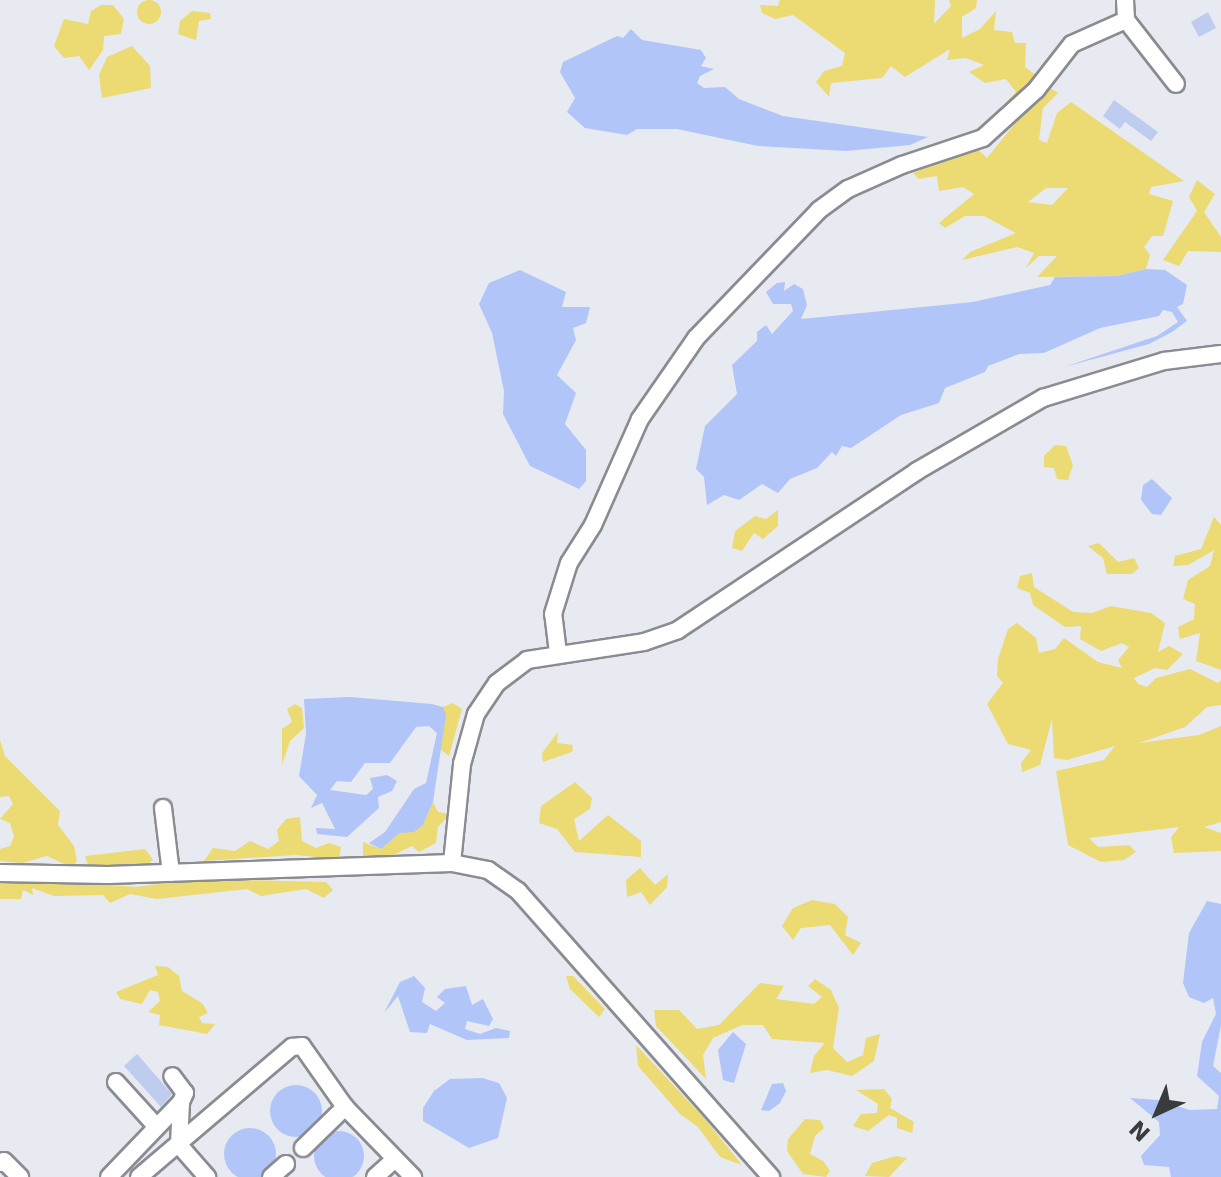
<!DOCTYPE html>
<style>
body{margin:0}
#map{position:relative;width:1221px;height:1177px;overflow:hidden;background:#e8eaf1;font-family:"DejaVu Sans",sans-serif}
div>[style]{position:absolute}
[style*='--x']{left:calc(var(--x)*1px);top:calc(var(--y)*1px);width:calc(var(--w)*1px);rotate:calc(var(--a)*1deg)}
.green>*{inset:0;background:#ecda73}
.round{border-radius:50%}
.water>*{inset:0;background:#b1c5f9}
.building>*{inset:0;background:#beccef}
.roads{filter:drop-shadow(2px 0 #8a8c92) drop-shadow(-2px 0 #8a8c92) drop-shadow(0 2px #8a8c92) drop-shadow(0 -2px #8a8c92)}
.minor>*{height:16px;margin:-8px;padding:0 8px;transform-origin:8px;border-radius:8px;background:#fff}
span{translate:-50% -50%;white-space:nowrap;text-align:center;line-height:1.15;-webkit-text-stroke:7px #e8eaf1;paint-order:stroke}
.north{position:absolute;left:1117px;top:1073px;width:80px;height:80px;-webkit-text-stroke:6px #e8eaf1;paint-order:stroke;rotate:224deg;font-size:22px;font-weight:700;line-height:32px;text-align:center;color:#3a3b3d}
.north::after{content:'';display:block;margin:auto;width:28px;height:36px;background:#3a3b3d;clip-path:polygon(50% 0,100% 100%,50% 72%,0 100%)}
</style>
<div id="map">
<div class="green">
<i class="round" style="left:137px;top:0;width:24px;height:24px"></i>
<i style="clip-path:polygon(780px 0,935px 0,934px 24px,951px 6px,949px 0,977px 0,976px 8px,962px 17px,962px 38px,980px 29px,996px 11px,994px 30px,1012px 32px,1015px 43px,1026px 43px,1025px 67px,1036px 75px,1024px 93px,987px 124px,1016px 92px,1006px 79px,985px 83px,969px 72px,984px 65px,966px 58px,947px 60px,950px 49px,905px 77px,891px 66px,882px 78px,831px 83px,829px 97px,816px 82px,824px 71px,842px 66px,845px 53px,793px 15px,775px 19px,762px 13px,760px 5px,778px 6px)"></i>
<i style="clip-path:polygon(101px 5px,113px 5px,124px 19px,121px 34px,104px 36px,103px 50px,89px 70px,79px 56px,64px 58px,54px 46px,64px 19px,88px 24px,91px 11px)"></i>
<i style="clip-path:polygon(192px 11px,210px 13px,211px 19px,199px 21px,196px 40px,178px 34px,180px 21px)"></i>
<i style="clip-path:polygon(132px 46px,150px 66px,151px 88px,102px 98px,99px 75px,107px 57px)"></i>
<i style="clip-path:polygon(evenodd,1046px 85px,1058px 93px,1043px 108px,1039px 140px,1047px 143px,1057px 113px,1071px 102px,1184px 181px,1151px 187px,1149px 194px,1173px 201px,1163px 236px,1152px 236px,1144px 247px,1150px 255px,1146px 269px,1117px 276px,1037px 277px,1057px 256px,1039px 256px,1026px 268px,1034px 253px,1017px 247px,962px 260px,970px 252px,1016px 233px,984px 216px,965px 216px,945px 228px,939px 223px,974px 194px,963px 187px,939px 191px,937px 176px,919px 179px,913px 173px,977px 149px,987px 158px,1046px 85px,1046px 188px,1068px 188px,1052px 205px,1028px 202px,1046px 188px)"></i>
<i style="clip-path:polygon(1197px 180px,1215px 194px,1204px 212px,1221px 237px,1221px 252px,1188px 251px,1179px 266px,1163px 260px,1197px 211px,1189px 197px)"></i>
<i style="clip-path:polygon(1055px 445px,1066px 446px,1073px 465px,1068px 480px,1057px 479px,1054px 468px,1044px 467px,1044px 456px)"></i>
<i style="clip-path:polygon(778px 510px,778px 526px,763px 539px,754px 533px,742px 551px,732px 548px,735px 531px,755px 516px,766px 519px)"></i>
<i style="clip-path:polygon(1214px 517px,1221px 525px,1221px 670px,1196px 661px,1200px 633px,1180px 639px,1178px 627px,1194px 619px,1195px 604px,1183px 599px,1188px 580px,1210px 566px,1214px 550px,1188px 565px,1173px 566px,1175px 556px,1201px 549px)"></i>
<i style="clip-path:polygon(1099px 543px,1118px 562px,1134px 558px,1139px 568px,1132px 574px,1107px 574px,1103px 558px,1088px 546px)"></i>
<i style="clip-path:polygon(1032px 573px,1034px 587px,1073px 612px,1092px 613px,1111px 606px,1151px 613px,1165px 623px,1158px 652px,1169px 646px,1183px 654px,1167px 670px,1155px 668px,1134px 678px,1138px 684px,1147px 687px,1156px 678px,1190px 669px,1218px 683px,1221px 680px,1221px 705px,1207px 707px,1185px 727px,1139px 743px,1199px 735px,1221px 726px,1221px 822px,1204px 827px,1221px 833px,1221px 851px,1174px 853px,1171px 837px,1179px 827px,1089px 838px,1098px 847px,1129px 845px,1136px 852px,1124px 860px,1101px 862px,1068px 845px,1056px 771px,1104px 760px,1115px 746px,1067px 760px,1054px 758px,1052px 719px,1040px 765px,1022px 772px,1021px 763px,1031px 750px,1008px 744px,987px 704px,1003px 683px,997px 676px,998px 659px,1008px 629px,1017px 623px,1036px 638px,1039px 653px,1055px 649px,1064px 638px,1098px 662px,1122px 668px,1118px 660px,1129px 647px,1122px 643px,1101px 651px,1080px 639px,1081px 626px,1065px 627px,1033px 605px,1030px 593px,1017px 588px,1020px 576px)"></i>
<i style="clip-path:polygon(453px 703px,462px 709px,449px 756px,440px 749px,443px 707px)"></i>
<i style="clip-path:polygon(295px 704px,302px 708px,304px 728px,290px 741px,282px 765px,282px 729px,292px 722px,287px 709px)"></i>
<i style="clip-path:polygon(558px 732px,557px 743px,573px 745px,572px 752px,543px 762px,542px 753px)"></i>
<i style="clip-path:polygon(0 740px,5px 756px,60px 811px,58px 825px,74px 846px,77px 861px,71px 867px,47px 856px,22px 863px,0 861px,0 849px,10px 846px,14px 836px,10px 823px,0 819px,13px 804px,9px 796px,0 797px)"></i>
<i style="clip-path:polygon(575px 782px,592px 798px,590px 809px,574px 819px,579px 841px,608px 815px,641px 841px,641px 857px,575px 852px,557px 829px,539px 823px,541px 806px)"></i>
<i style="clip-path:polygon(433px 802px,438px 812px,450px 814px,438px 827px,436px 843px,419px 852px,412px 846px,382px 861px,363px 856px,363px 842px,381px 849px,400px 833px,423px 825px)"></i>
<i style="clip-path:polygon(300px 817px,302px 841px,316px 848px,329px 843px,341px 847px,339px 859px,295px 855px,204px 861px,213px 848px,235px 851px,250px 841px,268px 849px,279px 841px,277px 830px,286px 819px)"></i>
<i style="clip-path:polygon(145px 849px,153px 860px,144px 867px,88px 865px,85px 856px)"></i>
<i style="clip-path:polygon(640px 868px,655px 885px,668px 874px,667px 887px,650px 905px,641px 892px,627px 897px,626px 880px)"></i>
<i style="clip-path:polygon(35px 879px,136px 887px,196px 879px,326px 882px,333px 890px,324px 898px,306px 889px,261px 896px,247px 889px,157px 899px,130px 894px,110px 903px,103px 895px,54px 896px,32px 888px,33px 895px,23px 890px,21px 899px,0 899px,0 883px)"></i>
<i style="clip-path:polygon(812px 900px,835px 904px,848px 917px,845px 935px,861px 943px,853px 955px,830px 925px,801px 928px,793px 940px,782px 926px,793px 908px)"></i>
<i style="clip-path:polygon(155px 966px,168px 967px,179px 976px,182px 991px,202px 1003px,208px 1013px,199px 1017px,202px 1023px,215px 1024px,207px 1034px,159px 1025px,160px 1015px,148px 1012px,160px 1001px,158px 992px,150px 990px,142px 1004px,120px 999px,116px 992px,158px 975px)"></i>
<i style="clip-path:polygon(566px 976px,573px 976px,605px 1009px,599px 1017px,570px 989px)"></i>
<i style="clip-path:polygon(815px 979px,831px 990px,839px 1008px,833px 1048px,847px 1062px,863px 1055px,866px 1038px,880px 1034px,874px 1061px,852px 1076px,827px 1070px,810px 1073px,814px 1056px,825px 1043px,772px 1039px,763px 1025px,742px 1025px,713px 1038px,703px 1055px,706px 1079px,656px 1026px,654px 1010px,679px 1010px,697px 1029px,719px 1025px,760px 983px,784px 986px,776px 999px,814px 1004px,822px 997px,808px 986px)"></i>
<i style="clip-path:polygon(636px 1045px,705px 1119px,742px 1165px,720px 1157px,698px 1127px,680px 1114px,638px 1066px)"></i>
<i style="clip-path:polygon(884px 1089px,892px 1099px,890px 1108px,914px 1122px,912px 1133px,897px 1128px,897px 1118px,889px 1115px,868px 1131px,853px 1126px,861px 1114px,877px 1113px,878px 1104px,856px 1090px)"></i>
<i style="clip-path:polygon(805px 1119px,820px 1120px,824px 1128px,815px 1136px,810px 1154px,823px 1161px,830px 1171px,826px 1177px,803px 1174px,787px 1151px,788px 1139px)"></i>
<i style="clip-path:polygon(896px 1156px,907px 1158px,889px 1177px,865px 1176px,872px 1163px)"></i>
</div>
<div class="water">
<i style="clip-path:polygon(631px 29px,642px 40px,701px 50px,706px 58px,701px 66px,714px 69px,700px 76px,697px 83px,704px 88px,725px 87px,739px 99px,783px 116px,928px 137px,910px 145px,846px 151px,758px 146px,677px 129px,637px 129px,627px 135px,585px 128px,567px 112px,575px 98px,560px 72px,563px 62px,617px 36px,623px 38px)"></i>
<i style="clip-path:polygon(1146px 269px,1165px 270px,1187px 285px,1183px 304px,1177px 307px,1187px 321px,1172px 332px,1149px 344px,1064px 367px,1157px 336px,1178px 322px,1172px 312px,1163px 310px,1159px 316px,1100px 328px,1044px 353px,1019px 354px,988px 366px,985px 372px,945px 388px,939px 403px,901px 415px,851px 448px,842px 446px,836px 456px,832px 452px,817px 468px,790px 479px,778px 493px,762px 484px,739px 500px,724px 495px,707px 505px,704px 477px,696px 469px,705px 426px,737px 394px,732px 365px,757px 341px,757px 332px,766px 325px,772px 334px,793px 311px,791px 304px,773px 304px,766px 292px,777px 283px,785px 282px,784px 291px,794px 284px,803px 289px,807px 305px,801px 319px,973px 302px,1050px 285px,1055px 277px,1117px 276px)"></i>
<i style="clip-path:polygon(520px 270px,566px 292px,562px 307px,590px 307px,586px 323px,573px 328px,576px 340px,557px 375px,576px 393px,565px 424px,586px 450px,586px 481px,579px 489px,530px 466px,503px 414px,504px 391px,492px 333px,479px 304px,489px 283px)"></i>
<i style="clip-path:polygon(1152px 479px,1172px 498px,1161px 515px,1152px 514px,1141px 500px,1143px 485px)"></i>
<i style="clip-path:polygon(350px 697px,432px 704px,443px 707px,446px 715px,433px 802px,423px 825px,414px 832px,400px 833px,381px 849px,369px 843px,385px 832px,414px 789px,426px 783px,437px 733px,429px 726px,416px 727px,390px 763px,365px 763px,351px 782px,337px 781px,330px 790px,366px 795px,373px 789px,370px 778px,387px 775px,397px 781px,392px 791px,378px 797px,379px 808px,347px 837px,317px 834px,316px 828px,335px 829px,322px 803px,311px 808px,317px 795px,299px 776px,306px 734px,304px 699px)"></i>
<i style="clip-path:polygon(1207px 901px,1221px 904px,1221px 1025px,1213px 1066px,1221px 1073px,1221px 1177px,1171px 1177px,1169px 1167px,1144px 1165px,1141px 1156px,1160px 1135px,1159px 1122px,1130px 1098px,1158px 1100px,1190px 1110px,1217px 1109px,1219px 1096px,1197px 1076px,1202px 1042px,1216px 1014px,1213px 998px,1204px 1003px,1189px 997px,1183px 983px,1189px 933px)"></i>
<i style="clip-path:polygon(414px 976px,425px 988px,422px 1002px,436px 1011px,445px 1003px,437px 997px,445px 989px,466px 986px,472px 1005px,483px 999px,493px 1019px,489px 1026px,467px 1021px,465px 1029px,480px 1034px,496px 1028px,510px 1031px,509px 1038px,467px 1040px,430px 1024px,427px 1033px,410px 1032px,398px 996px,384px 1013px,400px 982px)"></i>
<i style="clip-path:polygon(733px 1032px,746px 1044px,734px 1083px,723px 1080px,718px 1050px)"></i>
<i style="clip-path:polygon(482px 1078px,499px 1083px,507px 1098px,498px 1138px,469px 1148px,423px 1121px,423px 1108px,434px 1091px,450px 1079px)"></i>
<i style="clip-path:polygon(783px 1083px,786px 1091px,780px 1103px,769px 1111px,761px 1110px,772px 1084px)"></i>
<i class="round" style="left:270px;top:1085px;width:52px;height:52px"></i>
<i class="round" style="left:224px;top:1128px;width:52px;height:52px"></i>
<i class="round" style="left:314px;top:1131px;width:50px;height:50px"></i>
</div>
<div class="building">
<i style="clip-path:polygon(1208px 12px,1216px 28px,1199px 37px,1191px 22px)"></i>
<i style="clip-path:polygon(1114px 100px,1158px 132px,1151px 141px,1125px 122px,1120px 129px,1103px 116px)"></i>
<i style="clip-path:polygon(137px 1054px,172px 1094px,161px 1107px,124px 1066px)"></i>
</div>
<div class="roads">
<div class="minor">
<i style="--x:1125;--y:0;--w:20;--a:87"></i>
<i style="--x:1126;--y:20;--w:81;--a:52"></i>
<i style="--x:558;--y:653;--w:39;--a:-97"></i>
<i style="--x:553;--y:614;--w:53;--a:-72.6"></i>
<i style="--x:569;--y:563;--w:45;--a:-57.7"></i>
<i style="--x:593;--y:525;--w:116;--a:-66.1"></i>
<i style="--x:640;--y:419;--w:98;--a:-55.3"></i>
<i style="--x:696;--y:338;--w:178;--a:-46.1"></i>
<i style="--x:819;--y:210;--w:36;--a:-36"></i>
<i style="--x:848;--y:189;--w:59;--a:-24"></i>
<i style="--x:902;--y:165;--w:85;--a:-18.4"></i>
<i style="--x:983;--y:138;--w:72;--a:-42.2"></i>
<i style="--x:1036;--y:90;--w:58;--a:-52"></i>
<i style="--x:1072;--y:44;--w:59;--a:-24"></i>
<i style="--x:163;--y:808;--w:65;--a:83"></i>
<i style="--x:452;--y:863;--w:100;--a:-84.2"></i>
<i style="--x:462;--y:764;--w:52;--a:-74.4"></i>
<i style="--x:476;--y:714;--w:37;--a:-56"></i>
<i style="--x:497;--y:683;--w:38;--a:-37"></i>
<i style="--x:527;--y:660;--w:118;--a:-8.7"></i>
<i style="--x:644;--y:642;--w:36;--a:-19"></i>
<i style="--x:678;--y:630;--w:287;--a:-33.6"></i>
<i style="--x:917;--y:471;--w:146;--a:-30.1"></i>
<i style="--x:1043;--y:398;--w:127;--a:-17"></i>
<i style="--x:1164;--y:361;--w:57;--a:-7"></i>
<i style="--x:0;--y:873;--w:108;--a:1.1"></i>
<i style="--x:108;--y:875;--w:344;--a:-2"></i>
<i style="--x:452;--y:863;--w:37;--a:11"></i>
<i style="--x:488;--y:870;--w:37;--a:35"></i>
<i style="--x:518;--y:891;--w:382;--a:48.5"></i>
<i style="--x:116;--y:1082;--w:58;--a:47.8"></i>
<i style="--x:181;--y:1102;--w:43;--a:92.7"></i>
<i style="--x:179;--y:1145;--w:43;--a:48.8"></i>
<i style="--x:303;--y:1148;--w:59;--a:-44.3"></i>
<i style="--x:0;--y:1163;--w:4;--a:-27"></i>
<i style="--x:4;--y:1161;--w:23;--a:45"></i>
<i style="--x:109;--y:1177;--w:104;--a:-46.2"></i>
<i style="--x:181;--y:1102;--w:10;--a:-66"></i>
<i style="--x:185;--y:1093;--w:21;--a:-127"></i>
<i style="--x:139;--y:1177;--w:201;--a:-40.4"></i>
<i style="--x:292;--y:1047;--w:10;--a:-6"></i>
<i style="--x:302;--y:1046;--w:75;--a:54.8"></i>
<i style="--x:345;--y:1107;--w:98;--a:45.8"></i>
<i style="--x:271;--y:1177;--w:20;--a:-41"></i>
<i style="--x:375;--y:1177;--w:25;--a:-42"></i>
</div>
</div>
<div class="north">N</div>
</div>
